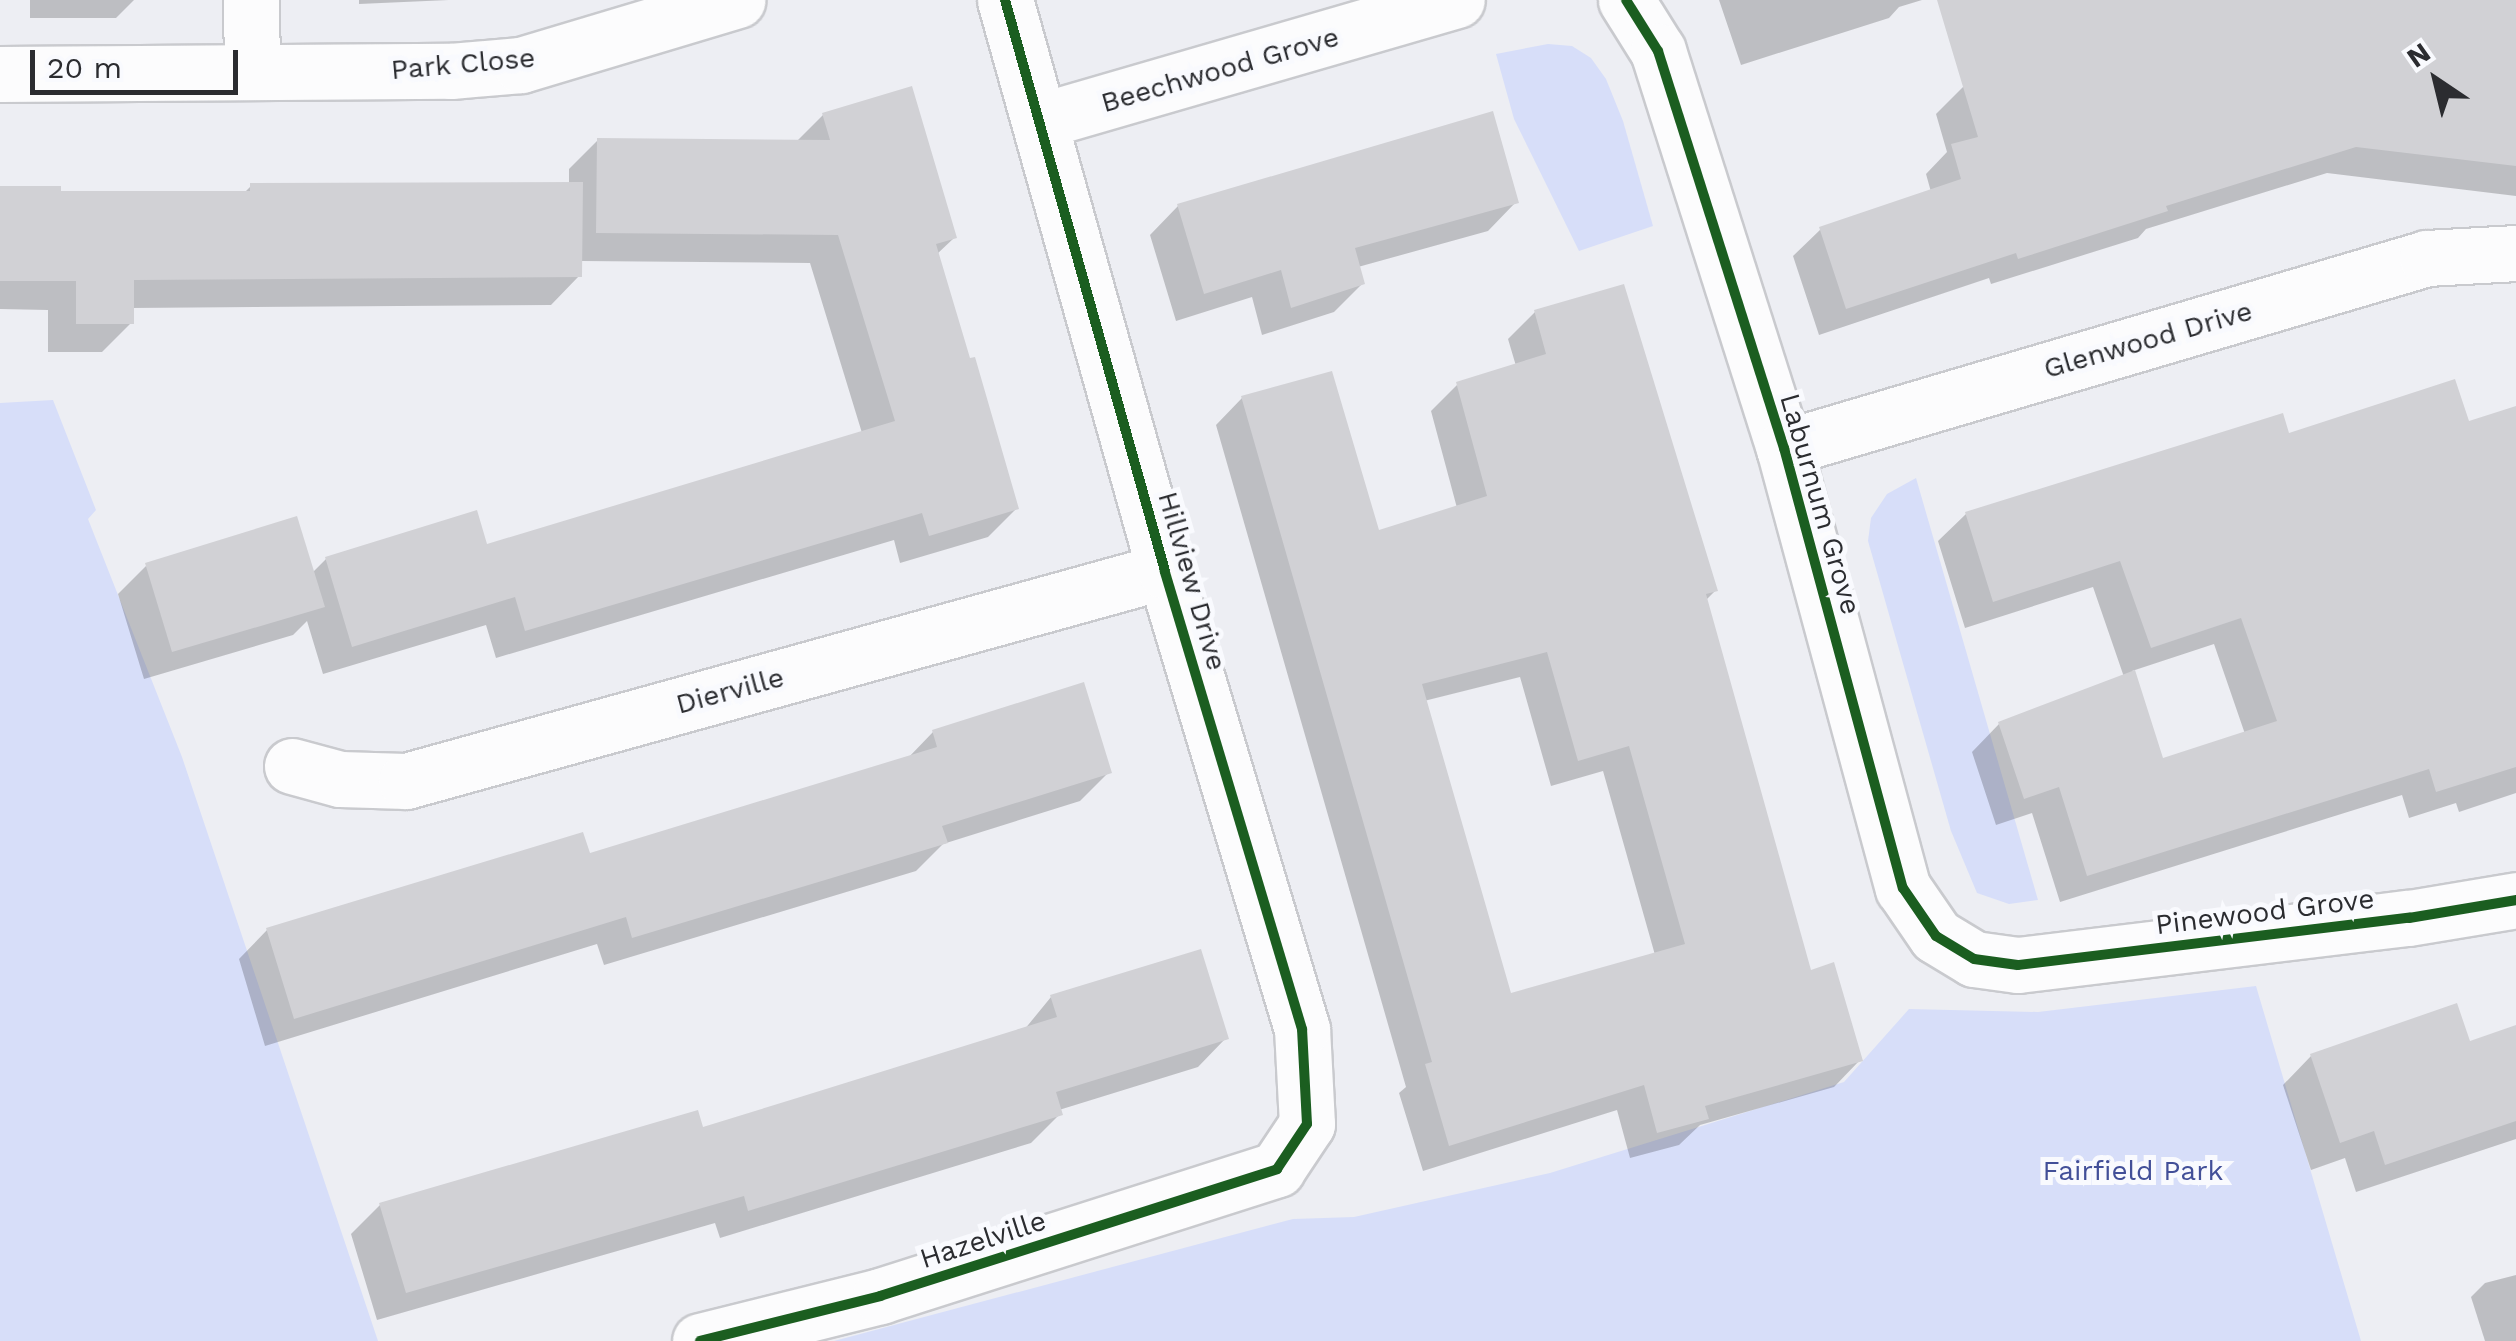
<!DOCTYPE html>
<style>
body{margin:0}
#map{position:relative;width:2516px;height:1341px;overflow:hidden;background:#edeef3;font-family:"Work Sans",sans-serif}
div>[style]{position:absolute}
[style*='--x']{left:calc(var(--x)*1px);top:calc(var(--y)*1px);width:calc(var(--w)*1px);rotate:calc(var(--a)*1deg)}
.green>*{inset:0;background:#d7def9}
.shadow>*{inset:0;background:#0003}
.building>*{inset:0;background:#d1d1d5}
.roads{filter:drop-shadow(2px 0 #c9cace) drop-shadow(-2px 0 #c9cace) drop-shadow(0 2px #c9cace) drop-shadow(0 -2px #c9cace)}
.minor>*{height:55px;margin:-27.5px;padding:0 27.5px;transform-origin:27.5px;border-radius:27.5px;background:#fcfcfd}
.cycleway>*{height:10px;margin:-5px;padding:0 5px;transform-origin:5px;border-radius:5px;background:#1b5e20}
span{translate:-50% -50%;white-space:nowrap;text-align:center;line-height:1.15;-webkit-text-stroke:10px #f9fafe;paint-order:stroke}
.street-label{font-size:28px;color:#2b2c30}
.park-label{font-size:28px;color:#424f98}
.north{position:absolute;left:2386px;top:30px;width:100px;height:100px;-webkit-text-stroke:8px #f9fafe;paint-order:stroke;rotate:325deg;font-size:28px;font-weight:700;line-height:40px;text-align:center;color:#2b2c30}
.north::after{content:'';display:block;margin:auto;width:35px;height:45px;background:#2b2c30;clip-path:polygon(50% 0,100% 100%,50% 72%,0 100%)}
.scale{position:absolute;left:30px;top:50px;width:208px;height:45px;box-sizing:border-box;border:5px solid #2b2c30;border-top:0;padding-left:12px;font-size:30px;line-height:35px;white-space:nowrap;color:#2b2c30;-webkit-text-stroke:8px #f9fafe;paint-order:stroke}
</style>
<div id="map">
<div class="green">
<i style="clip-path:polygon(1548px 44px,1572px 46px,1591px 58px,1606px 79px,1623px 121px,1653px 226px,1579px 251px,1514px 119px,1496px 54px)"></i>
<i style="clip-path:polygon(53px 400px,96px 510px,88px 519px,182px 757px,378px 1341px,0 1341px,0 403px)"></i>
<i style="clip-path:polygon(1916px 478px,2038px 900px,2009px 904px,1977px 893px,1951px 831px,1868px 541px,1871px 518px,1887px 494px)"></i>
<i style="clip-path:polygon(2256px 986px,2361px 1341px,834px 1341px,1293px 1219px,1354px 1217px,1550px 1173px,1844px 1082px,1909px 1009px,2038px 1012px)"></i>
</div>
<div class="shadow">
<i style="clip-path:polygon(30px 0,134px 0,116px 18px,30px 18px)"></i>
<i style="clip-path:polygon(359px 0,449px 0,359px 4px)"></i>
<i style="clip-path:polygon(1719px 0,1922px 0,1899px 7px,1889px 18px,1741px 65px)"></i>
<i style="clip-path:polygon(2003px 0,2516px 0,2516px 196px,2327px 173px,2146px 229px,2138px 238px,1991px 284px,1989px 278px,1819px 335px,1793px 256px,1821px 229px,1931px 192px,1926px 174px,1947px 152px,1936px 114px,1963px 87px)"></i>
<i style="clip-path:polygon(823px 115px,954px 238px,936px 255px,1017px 508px,988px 537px,900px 563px,894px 540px,496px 658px,486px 625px,323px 674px,307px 621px,293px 635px,144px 679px,118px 594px,147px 565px,312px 573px,326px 559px,485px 547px,862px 433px,810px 263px,580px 261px,579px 276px,551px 305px,131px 308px,131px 323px,102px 352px,48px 352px,48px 310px,0 309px,0 191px,243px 194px,251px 186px,569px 185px,569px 169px,598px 140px,796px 142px)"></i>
<i style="clip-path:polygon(1516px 202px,1488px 231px,1358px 267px,1363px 283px,1334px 312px,1262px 335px,1252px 297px,1176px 321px,1150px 235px,1178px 206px)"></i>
<i style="clip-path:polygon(evenodd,1535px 312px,1716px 590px,1705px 601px,1809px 973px,1860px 1060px,1834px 1087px,1700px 1125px,1679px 1145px,1630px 1158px,1617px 1110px,1423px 1171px,1399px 1093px,1406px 1087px,1216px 425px,1242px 398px,1377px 533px,1457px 508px,1431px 411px,1458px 384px,1516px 366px,1508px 339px,1535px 312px,1520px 677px,1551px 786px,1603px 771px,1655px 955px,1509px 996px,1424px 701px,1520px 677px)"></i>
<i style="clip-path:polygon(evenodd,2516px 408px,2516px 793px,2459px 812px,2456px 803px,2409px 818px,2402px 795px,2060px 902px,2032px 813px,1996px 825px,1972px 752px,1999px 724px,2124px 677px,2093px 587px,1965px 628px,1938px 541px,1966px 514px,2287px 436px,2467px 425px,2516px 408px,2214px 644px,2245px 734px,2161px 761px,2132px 671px,2214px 644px)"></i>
<i style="clip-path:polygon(933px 732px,1109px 772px,1080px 801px,943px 844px,916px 871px,604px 965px,597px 944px,265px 1046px,239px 959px,267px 930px,588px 856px,907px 759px)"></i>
<i style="clip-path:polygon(1051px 997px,1226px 1038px,1198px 1067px,1059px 1110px,1060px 1114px,1031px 1143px,720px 1238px,715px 1223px,377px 1320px,351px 1234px,380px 1205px,701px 1130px,1024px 1030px)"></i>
<i style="clip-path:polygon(2516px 1027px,2516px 1139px,2356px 1192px,2345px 1158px,2311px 1170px,2283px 1085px,2311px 1056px,2468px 1044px)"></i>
<i style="clip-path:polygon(2516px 1275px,2516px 1341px,2485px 1341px,2471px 1297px,2485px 1283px)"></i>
</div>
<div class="building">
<i style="clip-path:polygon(1937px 0,2516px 0,2516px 166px,2356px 147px,2166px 206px,2168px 211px,2018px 259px,2016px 253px,1846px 309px,1819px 227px,1961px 179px,1951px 144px,1978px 137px)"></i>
<i style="clip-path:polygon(912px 86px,957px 238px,936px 244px,970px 358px,975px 357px,1019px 509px,929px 536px,922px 513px,525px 631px,515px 597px,352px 647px,325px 557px,477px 510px,487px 544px,895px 421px,838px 235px,596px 233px,597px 138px,830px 140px,822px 113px)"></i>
<i style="clip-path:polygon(1493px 111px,1519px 203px,1355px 248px,1365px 284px,1291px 308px,1281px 270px,1204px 294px,1177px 204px)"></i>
<i style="clip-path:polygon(583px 182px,582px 277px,134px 280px,134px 324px,76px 324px,76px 281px,0 281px,0 186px,61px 186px,61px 191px,250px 191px,250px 183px)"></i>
<i style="clip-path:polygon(evenodd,1624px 284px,1718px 591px,1706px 594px,1811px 970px,1834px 962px,1863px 1061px,1705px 1106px,1709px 1119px,1657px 1133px,1644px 1085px,1449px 1146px,1425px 1064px,1432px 1062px,1241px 396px,1332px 371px,1379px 530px,1487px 496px,1456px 382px,1546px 354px,1534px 310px,1624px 284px,1547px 652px,1578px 761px,1629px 746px,1685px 944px,1511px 993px,1422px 684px,1547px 652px)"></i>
<i style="clip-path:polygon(2455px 379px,2469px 421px,2516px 406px,2516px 767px,2436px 792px,2429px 769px,2087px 876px,2059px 787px,2024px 799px,1998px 722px,2135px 670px,2163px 758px,2277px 721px,2241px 618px,2151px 648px,2120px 561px,1993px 602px,1965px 512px,2283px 413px,2289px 433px)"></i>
<i style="clip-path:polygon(297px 516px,325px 607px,172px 652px,145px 563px)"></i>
<i style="clip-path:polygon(1084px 682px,1112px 773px,942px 826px,948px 843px,632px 938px,626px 917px,294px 1019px,266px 928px,583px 832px,590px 853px,937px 747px,932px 730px)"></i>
<i style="clip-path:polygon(1201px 949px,1229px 1039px,1056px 1092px,1063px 1115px,748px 1211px,744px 1196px,406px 1293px,379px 1203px,698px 1110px,703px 1127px,797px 1098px,1057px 1017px,1050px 995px)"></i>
<i style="clip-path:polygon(2457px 1003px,2470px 1041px,2516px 1025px,2516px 1121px,2385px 1165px,2374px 1131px,2340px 1143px,2310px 1054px)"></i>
</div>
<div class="roads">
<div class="minor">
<i style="--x:251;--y:0;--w:72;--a:89.2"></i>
<i style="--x:1626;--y:0;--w:60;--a:57.9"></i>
<i style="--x:1658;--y:51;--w:417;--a:72.4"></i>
<i style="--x:1784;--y:448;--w:456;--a:74.9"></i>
<i style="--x:1903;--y:888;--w:58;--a:55.5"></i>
<i style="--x:1936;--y:936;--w:44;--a:31.2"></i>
<i style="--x:1974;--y:959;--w:44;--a:7.8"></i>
<i style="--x:2018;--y:965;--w:394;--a:-6.9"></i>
<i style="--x:2409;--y:918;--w:109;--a:-9.5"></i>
<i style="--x:0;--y:74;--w:451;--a:-0.4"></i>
<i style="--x:451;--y:71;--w:70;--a:-4.9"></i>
<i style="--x:521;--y:65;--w:226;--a:-16.7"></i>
<i style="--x:1040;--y:121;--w:434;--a:-16.2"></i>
<i style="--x:1784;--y:448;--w:670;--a:-16.46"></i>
<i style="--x:2427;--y:258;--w:89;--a:-3.2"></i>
<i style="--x:292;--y:766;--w:50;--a:15.2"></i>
<i style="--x:340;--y:779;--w:66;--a:1.7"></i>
<i style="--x:406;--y:781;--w:788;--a:-15.47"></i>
<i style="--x:700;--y:1341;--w:186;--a:-14"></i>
<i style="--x:880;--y:1296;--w:417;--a:-17.7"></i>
<i style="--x:1277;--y:1169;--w:54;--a:-56.3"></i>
<i style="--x:1307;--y:1124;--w:95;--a:-93"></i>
<i style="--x:1302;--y:1029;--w:478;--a:-106.7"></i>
<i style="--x:1165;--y:571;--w:593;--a:-105.65"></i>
</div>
</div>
<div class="cycleway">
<i style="--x:1626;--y:0;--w:60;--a:57.9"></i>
<i style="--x:1658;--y:51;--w:417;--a:72.4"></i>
<i style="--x:1784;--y:448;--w:456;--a:74.9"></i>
<i style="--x:1903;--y:888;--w:58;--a:55.5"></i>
<i style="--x:1936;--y:936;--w:44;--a:31.2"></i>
<i style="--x:1974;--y:959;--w:44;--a:7.8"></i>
<i style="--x:2018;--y:965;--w:394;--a:-6.9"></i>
<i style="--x:2409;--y:918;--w:109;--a:-9.5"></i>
<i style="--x:700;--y:1341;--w:186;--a:-14"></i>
<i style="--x:880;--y:1296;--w:417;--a:-17.7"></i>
<i style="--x:1277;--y:1169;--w:54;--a:-56.3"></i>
<i style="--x:1307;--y:1124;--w:95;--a:-93"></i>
<i style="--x:1302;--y:1029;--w:478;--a:-106.7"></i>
<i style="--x:1165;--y:571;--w:593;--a:-105.65"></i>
</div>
<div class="street-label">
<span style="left:463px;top:64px;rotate:-5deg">Park Close</span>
<span style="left:1220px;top:70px;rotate:-16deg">Beechwood Grove</span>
<span style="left:2148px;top:340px;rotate:-16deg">Glenwood Drive</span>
<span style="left:1820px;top:504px;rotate:74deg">Laburnum Grove</span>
<span style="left:1192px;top:581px;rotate:74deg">Hillview Drive</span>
<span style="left:730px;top:691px;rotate:-15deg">Dierville</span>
<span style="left:2265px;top:912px;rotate:-7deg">Pinewood Grove</span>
<span style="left:983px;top:1240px;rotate:-18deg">Hazelville</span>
</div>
<div class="park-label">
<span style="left:2133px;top:1171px">Fairfield Park</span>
</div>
<div class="north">N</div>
<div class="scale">20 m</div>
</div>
